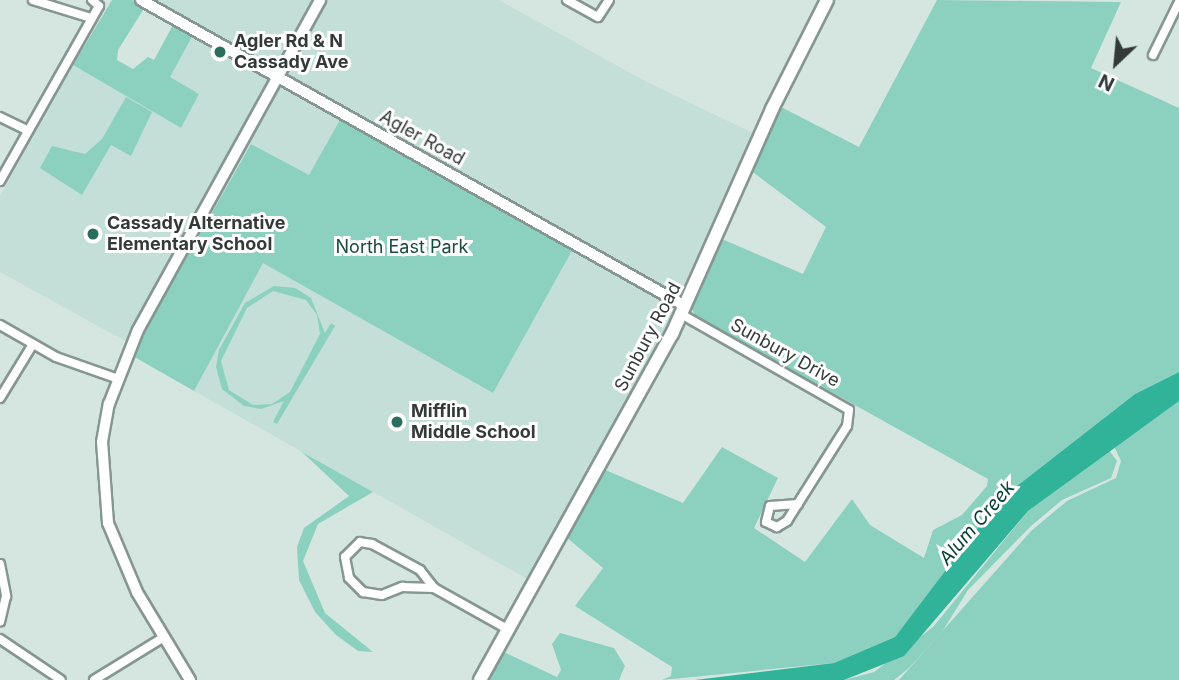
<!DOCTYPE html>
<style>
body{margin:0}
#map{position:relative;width:1179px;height:680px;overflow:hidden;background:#d5e6e1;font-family:Inter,sans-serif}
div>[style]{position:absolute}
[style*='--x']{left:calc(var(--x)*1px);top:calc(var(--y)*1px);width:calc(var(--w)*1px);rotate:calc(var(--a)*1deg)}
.built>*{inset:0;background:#c4dfd7}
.green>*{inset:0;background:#8cd1bf}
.water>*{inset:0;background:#31b39a}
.roads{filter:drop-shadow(2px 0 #869692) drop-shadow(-2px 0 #869692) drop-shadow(0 2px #869692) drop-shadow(0 -2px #869692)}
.street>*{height:8px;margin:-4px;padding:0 4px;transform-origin:4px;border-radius:4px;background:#fff}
.secondary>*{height:10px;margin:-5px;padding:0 5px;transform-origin:5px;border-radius:5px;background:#fff}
.primary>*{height:12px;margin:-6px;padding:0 6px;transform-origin:6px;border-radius:6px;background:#fff}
.dots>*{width:19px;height:19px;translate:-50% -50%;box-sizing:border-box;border:4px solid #fff;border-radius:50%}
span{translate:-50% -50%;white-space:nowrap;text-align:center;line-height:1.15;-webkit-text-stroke:6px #fff;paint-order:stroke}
.poi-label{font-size:18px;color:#333a38;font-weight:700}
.left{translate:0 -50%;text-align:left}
.street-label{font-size:18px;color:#333a38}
.park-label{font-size:18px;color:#164b40}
.water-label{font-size:19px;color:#063f35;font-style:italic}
.north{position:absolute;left:1081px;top:28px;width:70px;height:70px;-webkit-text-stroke:5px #fff;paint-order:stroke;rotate:206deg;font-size:19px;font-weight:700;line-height:28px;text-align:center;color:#333a38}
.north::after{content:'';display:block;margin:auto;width:24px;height:32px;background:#333a38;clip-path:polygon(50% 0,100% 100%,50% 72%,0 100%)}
</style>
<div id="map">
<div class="built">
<i style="clip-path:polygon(157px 0,499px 0,643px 80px,755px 134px,685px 293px,677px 296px,684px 309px,531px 581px,194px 391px,262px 262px,493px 393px,577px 242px,345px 111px,309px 176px,252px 144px,238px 164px,229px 156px,127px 342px,0 272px,0 196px,73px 65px,181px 128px,169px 77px,193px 33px,151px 10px)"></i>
</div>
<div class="green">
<i style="clip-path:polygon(112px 0,132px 0,145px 7px,118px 50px,117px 60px,133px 69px,148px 57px,154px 60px,174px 23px,194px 33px,170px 77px,199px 94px,181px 128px,73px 65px)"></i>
<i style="clip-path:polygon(937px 0,1121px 2px,1091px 68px,1179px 108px,1179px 372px,1135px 394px,999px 500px,895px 637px,834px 663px,662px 680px,671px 676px,672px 667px,575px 606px,603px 568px,566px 537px,603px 469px,683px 503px,722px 447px,778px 478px,754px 528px,805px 562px,852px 499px,870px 525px,924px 558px,933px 530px,962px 515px,987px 486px,988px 479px,696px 317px,691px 307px,722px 239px,803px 274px,826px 227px,750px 170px,779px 106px,859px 147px)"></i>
<i style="clip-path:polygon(126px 97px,152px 112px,131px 156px,111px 145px,82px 195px,40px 168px,52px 146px,85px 154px,102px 139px)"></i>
<i style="clip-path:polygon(341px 118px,573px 249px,493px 393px,263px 263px,194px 391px,131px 355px,251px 144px,309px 175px)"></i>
<i style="clip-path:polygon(evenodd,274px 286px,295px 288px,311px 298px,325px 333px,331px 323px,335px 326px,277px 424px,273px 422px,284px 401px,261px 409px,244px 406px,222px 389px,216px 367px,219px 350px,245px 303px,274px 286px,273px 291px,306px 300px,317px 315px,320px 334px,290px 392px,272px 404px,253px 405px,229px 390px,221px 361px,247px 308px,273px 291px)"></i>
<i style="clip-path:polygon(1179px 401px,1179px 680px,899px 680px,1031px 531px,1067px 501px,1116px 478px,1121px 461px,1114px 446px)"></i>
<i style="clip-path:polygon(1109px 450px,1117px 461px,1111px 478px,1062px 500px,1031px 526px,968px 590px,942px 632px,909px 668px,894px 680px,844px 680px,874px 672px,933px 627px,1028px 511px)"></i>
<i style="clip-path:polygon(302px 452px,373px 492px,318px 524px,303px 561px,325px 613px,373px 652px,358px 651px,336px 635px,315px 612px,299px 580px,297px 547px,304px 528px,349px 496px)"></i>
<i style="clip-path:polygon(560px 633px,614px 648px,625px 666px,619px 680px,486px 680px,504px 652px,557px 677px,561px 670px,552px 644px)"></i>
</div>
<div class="water">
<i style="clip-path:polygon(1179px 372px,1179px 401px,1028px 511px,904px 656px,844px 680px,695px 680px,834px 663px,895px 637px,999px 500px,1135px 394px)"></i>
</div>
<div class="roads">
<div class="street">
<i style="--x:33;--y:0;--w:61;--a:17.2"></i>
<i style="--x:567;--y:0;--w:35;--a:29"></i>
<i style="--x:598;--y:17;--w:20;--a:-57"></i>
<i style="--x:1153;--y:55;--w:59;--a:-63.9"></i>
<i style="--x:0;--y:117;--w:30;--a:26"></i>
<i style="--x:0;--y:181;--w:201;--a:-60.5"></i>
<i style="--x:99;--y:6;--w:9;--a:-139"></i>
<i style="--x:681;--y:314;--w:193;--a:29.7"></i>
<i style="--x:849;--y:410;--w:16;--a:97"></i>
<i style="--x:847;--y:426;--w:112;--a:122.3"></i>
<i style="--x:787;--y:521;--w:12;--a:149"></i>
<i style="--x:777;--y:527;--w:12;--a:-156"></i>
<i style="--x:766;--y:522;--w:16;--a:-76"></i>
<i style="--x:770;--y:506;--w:28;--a:-4"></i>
<i style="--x:0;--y:325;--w:64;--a:29.7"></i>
<i style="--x:56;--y:357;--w:64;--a:19.3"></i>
<i style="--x:0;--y:398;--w:63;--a:-58.6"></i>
<i style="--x:0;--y:564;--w:33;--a:79"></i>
<i style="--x:6;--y:596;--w:26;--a:103"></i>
<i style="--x:434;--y:588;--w:23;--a:-128"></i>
<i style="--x:420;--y:570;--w:55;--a:-151.6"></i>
<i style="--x:372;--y:544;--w:12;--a:-171"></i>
<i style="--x:360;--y:542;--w:21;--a:135"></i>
<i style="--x:345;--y:557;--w:21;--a:79"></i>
<i style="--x:349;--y:578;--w:20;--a:45"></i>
<i style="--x:363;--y:592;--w:19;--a:9"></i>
<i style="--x:382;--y:595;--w:22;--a:-22"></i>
<i style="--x:402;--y:587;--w:32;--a:2"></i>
<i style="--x:434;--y:588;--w:86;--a:29.2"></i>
<i style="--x:0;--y:639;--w:73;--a:33.9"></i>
<i style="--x:94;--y:680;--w:82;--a:-31.6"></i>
</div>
<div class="secondary">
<i style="--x:141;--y:0;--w:624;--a:29.36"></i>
<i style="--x:190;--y:680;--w:103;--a:-121.1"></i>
<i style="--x:137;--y:592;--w:75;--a:-112.8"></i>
<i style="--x:108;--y:523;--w:81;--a:-94.2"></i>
<i style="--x:102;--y:442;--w:39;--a:-80"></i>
<i style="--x:109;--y:404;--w:79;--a:-68.6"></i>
<i style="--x:138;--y:330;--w:377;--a:-61.1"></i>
</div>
<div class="primary">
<i style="--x:480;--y:680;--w:396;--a:-61"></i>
<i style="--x:672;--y:334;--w:246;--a:-66"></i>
<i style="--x:772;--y:109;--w:122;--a:-63.2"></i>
</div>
</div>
<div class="dots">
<i style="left:220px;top:52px;background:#2b6e60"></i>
<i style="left:93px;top:234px;background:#2b6e60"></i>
<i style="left:397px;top:422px;background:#2b6e60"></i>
</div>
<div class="poi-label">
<span class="left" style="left:234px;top:52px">Agler Rd &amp; N<br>Cassady Ave</span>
<span class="left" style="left:107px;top:234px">Cassady Alternative<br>Elementary School</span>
<span class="left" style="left:411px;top:422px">Mifflin<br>Middle School</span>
</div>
<div class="street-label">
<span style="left:422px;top:138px;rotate:29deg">Agler Road</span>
<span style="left:648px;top:337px;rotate:-62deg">Sunbury Road</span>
<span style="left:785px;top:353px;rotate:29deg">Sunbury Drive</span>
</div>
<div class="park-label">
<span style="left:402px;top:247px">North East Park</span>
</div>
<div class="water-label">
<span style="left:977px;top:523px;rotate:-49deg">Alum Creek</span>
</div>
<div class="north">N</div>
</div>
